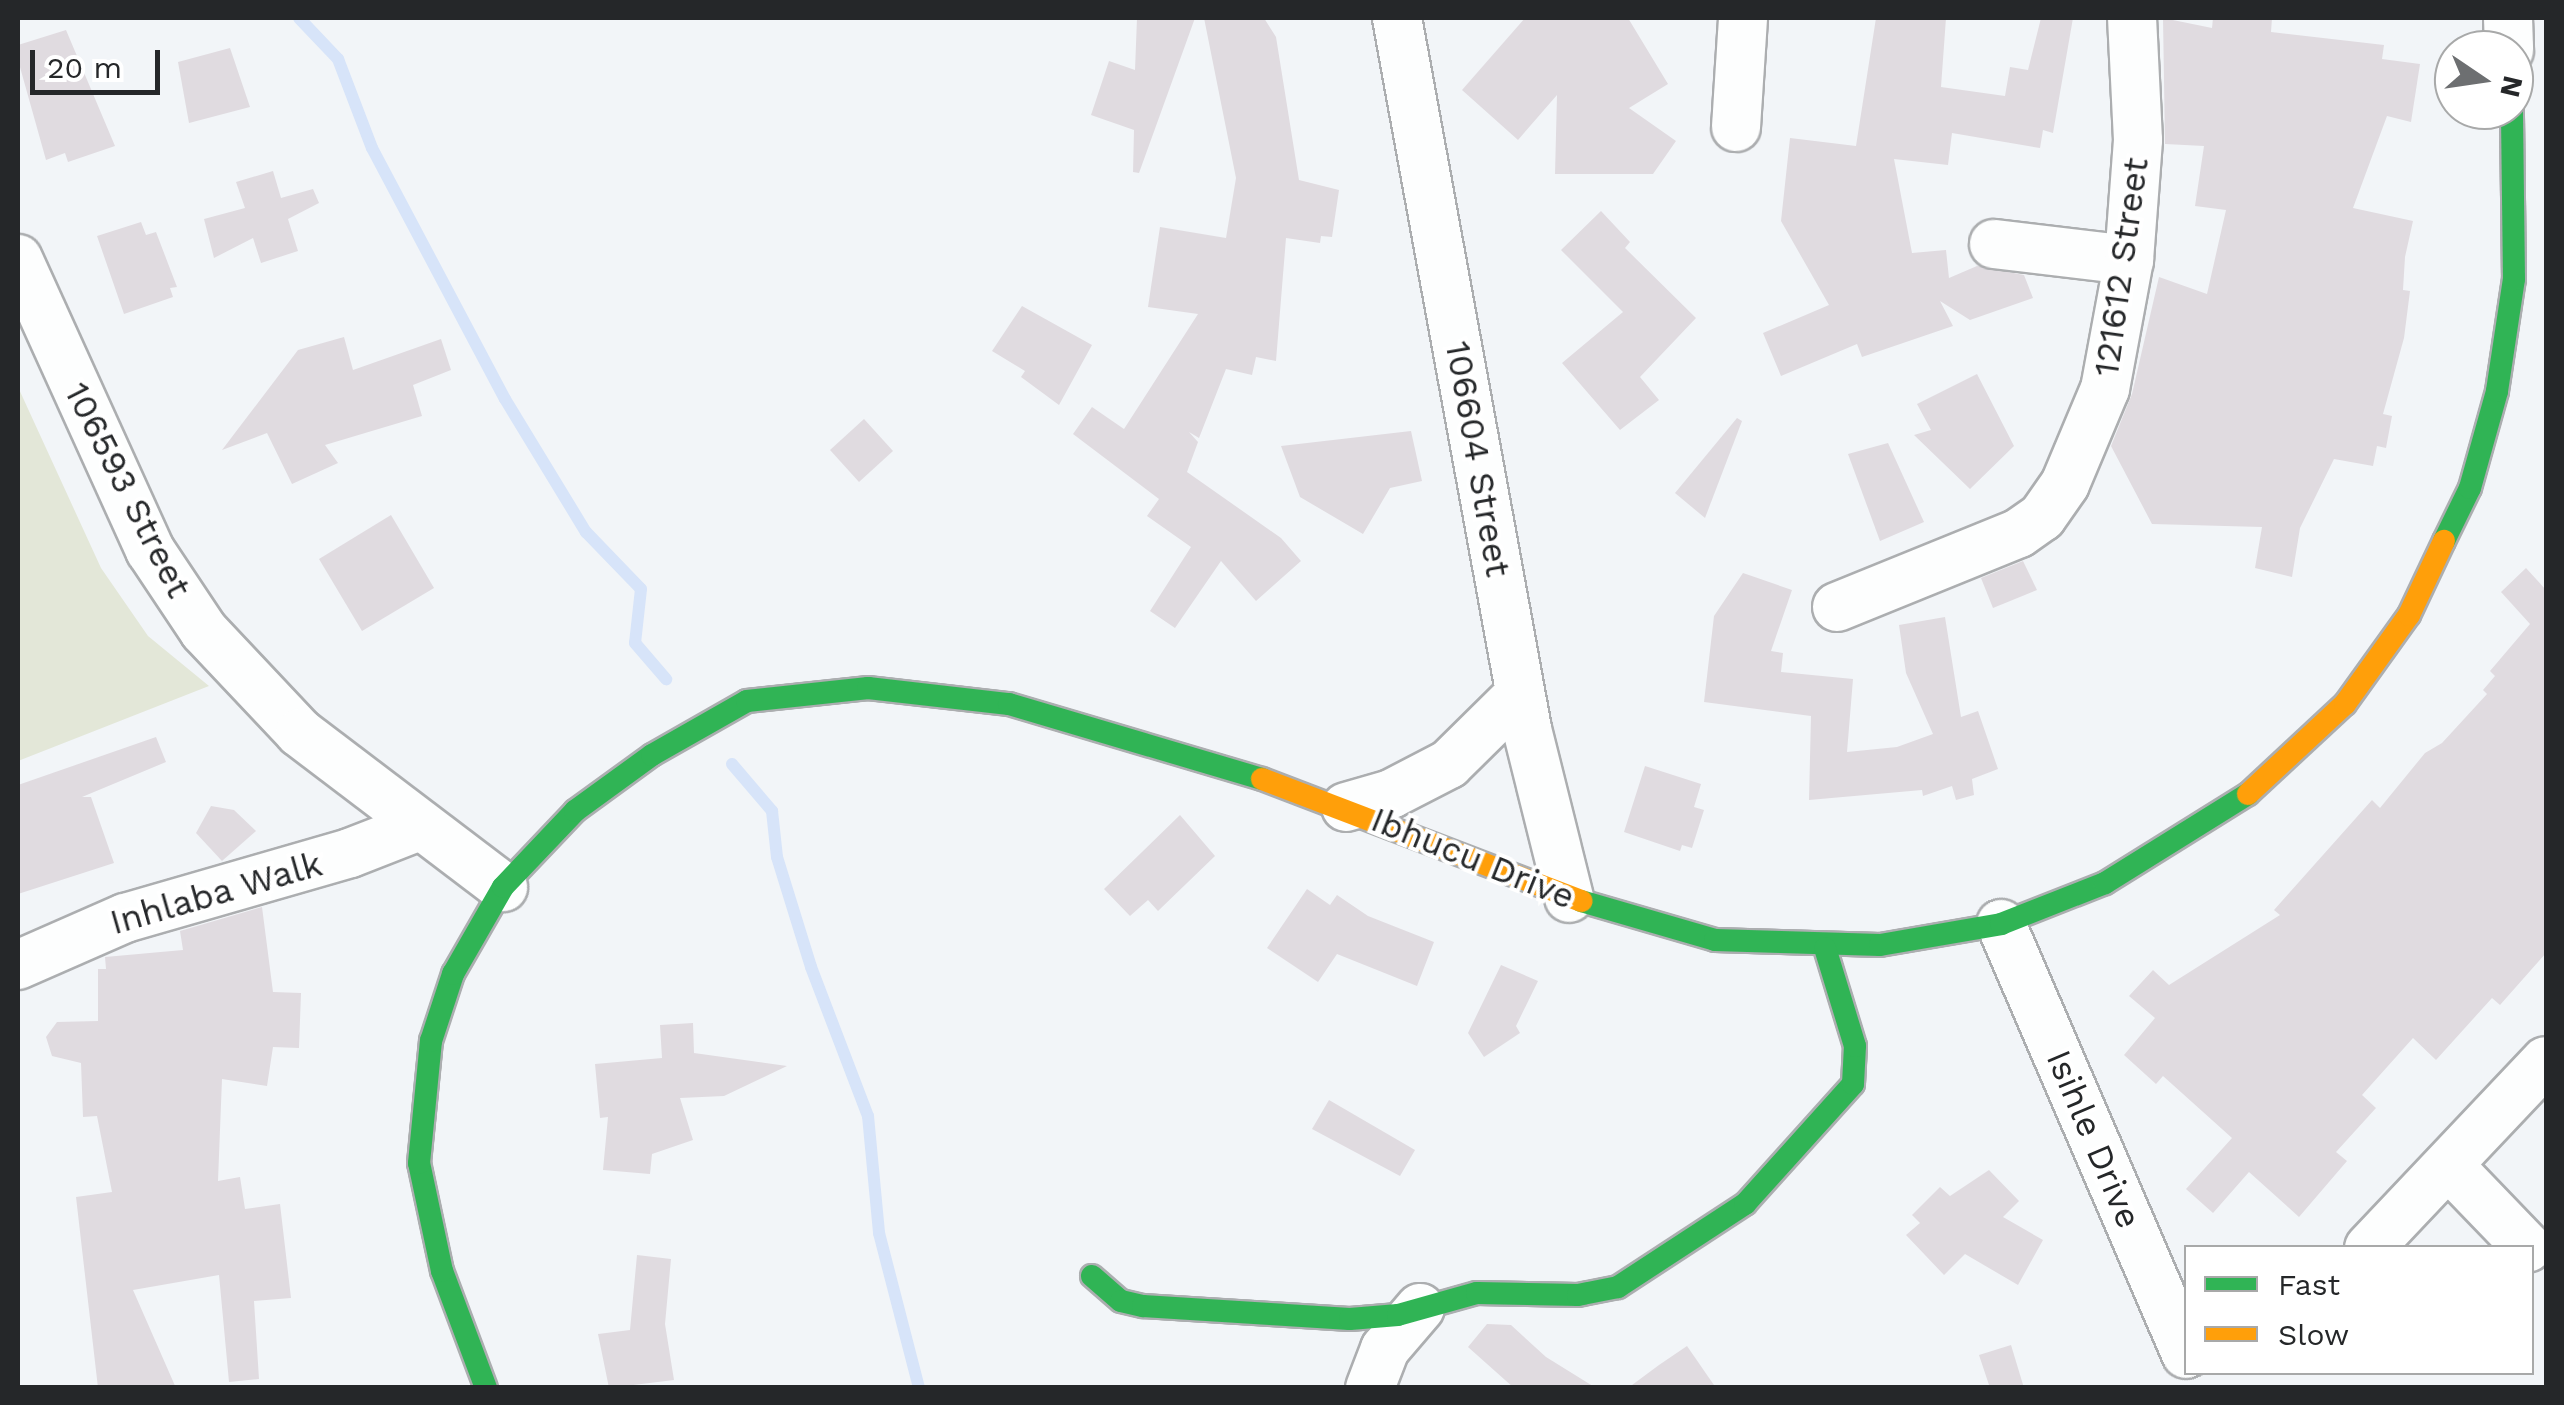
<!DOCTYPE html>
<style>
body{margin:0}
#map{position:relative;width:2564px;height:1405px;overflow:hidden;background:#f2f5f8;font-family:"Work Sans",sans-serif}
div>[style]{position:absolute}
[style*='--x']{left:calc(var(--x)*1px);top:calc(var(--y)*1px);width:calc(var(--w)*1px);rotate:calc(var(--a)*1deg)}
.green>*{inset:0;background:#e3e7d8}
.stream>*{height:12px;margin:-6px;padding:0 6px;transform-origin:6px;border-radius:6px;background:#d7e4f9}
.building>*{inset:0;background:#e0dbe0}
.roads{filter:drop-shadow(2px 0 #acaeb0) drop-shadow(-2px 0 #acaeb0) drop-shadow(0 2px #acaeb0) drop-shadow(0 -2px #acaeb0)}
.street>*{height:48px;margin:-24px;padding:0 24px;transform-origin:24px;border-radius:24px;background:#fdfefe}
.fast>*{height:22px;margin:-11px;padding:0 11px;transform-origin:11px;border-radius:11px;background:#30b455}
.slow>*{height:22px;margin:-11px;padding:0 11px;transform-origin:11px;border-radius:11px;background:#ff9f0a}
span{translate:-50% -50%;white-space:nowrap;text-align:center;line-height:1.15;-webkit-text-stroke:8px #fff;paint-order:stroke}
.street-label{font-size:35px;color:#252729}
.frame{position:absolute;inset:0;border:20px solid #252729;pointer-events:none}
.legend{position:absolute;left:2184px;top:1245px;width:350px;height:130px;box-sizing:border-box;background:#fff;border:2px solid #a8a9a9;margin:0;padding:12px 18px;list-style:none;font-size:30px;color:#252729}
.legend li{display:flex;align-items:center;gap:20px;height:50px}
.legend b{width:50px;border:2px solid #a8a9a9}
.north{position:absolute;left:2434px;top:30px;width:100px;height:100px;box-sizing:border-box;background:#fff;border:2px solid #a8a9a9;border-radius:50%;rotate:103deg;font-size:28px;font-weight:700;line-height:40px;text-align:center;color:#252729}
.north::after{content:'';display:block;margin:auto;width:35px;height:45px;background:#6d6f71;clip-path:polygon(50% 0,100% 100%,50% 72%,0 100%)}
.scale{position:absolute;left:30px;top:50px;width:130px;height:45px;box-sizing:border-box;border:5px solid #252729;border-top:0;padding-left:12px;font-size:30px;line-height:35px;white-space:nowrap;color:#252729;-webkit-text-stroke:8px #fff;paint-order:stroke}
</style>
<div id="map">
<div class="green">
<i style="clip-path:polygon(18px 387px,101px 568px,148px 636px,209px 686px,18px 761px)"></i>
</div>
<div class="stream">
<i style="--x:299;--y:18;--w:57;--a:46.4"></i>
<i style="--x:338;--y:59;--w:95;--a:69.1"></i>
<i style="--x:372;--y:148;--w:284;--a:62.1"></i>
<i style="--x:505;--y:399;--w:156;--a:58.7"></i>
<i style="--x:586;--y:532;--w:79;--a:46"></i>
<i style="--x:641;--y:589;--w:54;--a:96.3"></i>
<i style="--x:635;--y:643;--w:48;--a:49.3"></i>
<i style="--x:732;--y:764;--w:62;--a:49.6"></i>
<i style="--x:772;--y:811;--w:46;--a:83.8"></i>
<i style="--x:777;--y:857;--w:115;--a:72.8"></i>
<i style="--x:811;--y:967;--w:160;--a:69.1"></i>
<i style="--x:868;--y:1116;--w:118;--a:84.6"></i>
<i style="--x:879;--y:1233;--w:160;--a:75.5"></i>
</div>
<div class="building">
<i style="clip-path:polygon(1137px 18px,1195px 18px,1139px 173px,1133px 172px,1134px 130px,1091px 115px,1109px 61px,1135px 70px)"></i>
<i style="clip-path:polygon(1204px 18px,1264px 18px,1276px 37px,1299px 180px,1339px 190px,1332px 237px,1321px 236px,1320px 243px,1286px 238px,1276px 361px,1256px 357px,1252px 375px,1226px 369px,1199px 438px,1189px 432px,1198px 442px,1187px 472px,1281px 538px,1301px 561px,1256px 601px,1221px 561px,1175px 628px,1150px 611px,1191px 547px,1147px 516px,1159px 499px,1073px 434px,1092px 407px,1124px 429px,1198px 314px,1148px 307px,1160px 227px,1226px 238px,1236px 178px)"></i>
<i style="clip-path:polygon(1525px 18px,1628px 18px,1668px 84px,1629px 108px,1676px 141px,1653px 174px,1555px 174px,1557px 95px,1518px 140px,1462px 90px)"></i>
<i style="clip-path:polygon(1876px 18px,1946px 18px,1941px 87px,2005px 96px,2010px 67px,2028px 70px,2041px 18px,2073px 18px,2053px 133px,2043px 130px,2040px 148px,1952px 133px,1948px 165px,1894px 159px,1912px 253px,1946px 250px,1949px 278px,1977px 266px,2024px 275px,2033px 298px,1970px 320px,1940px 301px,1953px 326px,1862px 357px,1857px 344px,1781px 376px,1763px 333px,1829px 305px,1781px 221px,1790px 138px,1856px 146px)"></i>
<i style="clip-path:polygon(2163px 18px,2212px 28px,2213px 18px,2272px 18px,2271px 32px,2384px 45px,2382px 59px,2420px 64px,2411px 122px,2387px 116px,2353px 208px,2413px 221px,2405px 257px,2403px 290px,2410px 291px,2404px 338px,2383px 414px,2392px 416px,2386px 448px,2377px 446px,2373px 466px,2334px 459px,2300px 528px,2292px 577px,2255px 568px,2262px 527px,2152px 524px,2111px 446px,2132px 394px,2159px 277px,2207px 294px,2226px 210px,2195px 206px,2204px 146px,2165px 144px)"></i>
<i style="clip-path:polygon(66px 30px,115px 146px,68px 162px,65px 153px,46px 160px,18px 60px,18px 45px)"></i>
<i style="clip-path:polygon(230px 48px,250px 107px,189px 123px,178px 62px)"></i>
<i style="clip-path:polygon(273px 171px,281px 198px,313px 189px,319px 203px,288px 219px,298px 251px,261px 263px,253px 238px,214px 258px,204px 219px,245px 208px,236px 182px)"></i>
<i style="clip-path:polygon(1601px 211px,1630px 242px,1625px 248px,1696px 318px,1640px 377px,1659px 400px,1620px 430px,1562px 363px,1623px 312px,1561px 250px)"></i>
<i style="clip-path:polygon(141px 222px,146px 235px,156px 232px,177px 287px,170px 288px,173px 297px,124px 314px,97px 236px)"></i>
<i style="clip-path:polygon(1022px 306px,1092px 345px,1059px 405px,1021px 377px,1025px 371px,992px 351px)"></i>
<i style="clip-path:polygon(344px 337px,353px 370px,441px 339px,451px 370px,413px 385px,422px 416px,325px 445px,338px 463px,292px 484px,267px 433px,222px 450px,298px 350px)"></i>
<i style="clip-path:polygon(1977px 374px,2014px 446px,1970px 489px,1914px 435px,1931px 430px,1917px 404px)"></i>
<i style="clip-path:polygon(1737px 418px,1742px 421px,1705px 518px,1675px 493px)"></i>
<i style="clip-path:polygon(864px 419px,893px 451px,859px 482px,830px 450px)"></i>
<i style="clip-path:polygon(1411px 431px,1422px 481px,1390px 488px,1363px 534px,1300px 497px,1281px 446px)"></i>
<i style="clip-path:polygon(1888px 443px,1924px 522px,1880px 541px,1848px 454px)"></i>
<i style="clip-path:polygon(391px 515px,434px 588px,362px 631px,319px 559px)"></i>
<i style="clip-path:polygon(2023px 561px,2037px 590px,1993px 608px,1981px 578px)"></i>
<i style="clip-path:polygon(2526px 568px,2546px 590px,2546px 953px,2500px 1005px,2492px 998px,2436px 1060px,2413px 1038px,2362px 1095px,2376px 1108px,2336px 1152px,2347px 1161px,2299px 1217px,2249px 1172px,2213px 1213px,2186px 1189px,2232px 1138px,2163px 1076px,2156px 1084px,2124px 1055px,2155px 1018px,2129px 996px,2153px 970px,2169px 985px,2280px 915px,2274px 910px,2372px 800px,2380px 808px,2425px 753px,2442px 743px,2487px 694px,2483px 690px,2495px 676px,2490px 671px,2530px 624px,2501px 592px)"></i>
<i style="clip-path:polygon(1743px 573px,1792px 590px,1771px 651px,1783px 653px,1781px 672px,1853px 679px,1847px 752px,1897px 747px,1933px 734px,1906px 673px,1899px 625px,1945px 617px,1961px 717px,1978px 711px,1998px 769px,1972px 779px,1974px 795px,1956px 800px,1952px 786px,1923px 796px,1922px 790px,1809px 800px,1811px 716px,1704px 702px,1714px 616px)"></i>
<i style="clip-path:polygon(156px 737px,166px 762px,82px 797px,91px 797px,114px 863px,18px 894px,18px 785px)"></i>
<i style="clip-path:polygon(1645px 766px,1701px 784px,1694px 807px,1704px 810px,1692px 848px,1682px 845px,1680px 851px,1624px 832px)"></i>
<i style="clip-path:polygon(211px 806px,234px 810px,256px 831px,222px 861px,196px 833px)"></i>
<i style="clip-path:polygon(1180px 815px,1215px 856px,1158px 911px,1148px 900px,1130px 916px,1104px 889px)"></i>
<i style="clip-path:polygon(1307px 889px,1330px 905px,1337px 895px,1368px 916px,1434px 942px,1417px 986px,1337px 954px,1318px 982px,1267px 948px)"></i>
<i style="clip-path:polygon(262px 907px,273px 992px,301px 993px,299px 1048px,273px 1047px,267px 1086px,222px 1079px,218px 1181px,240px 1177px,245px 1209px,280px 1204px,291px 1298px,254px 1301px,259px 1379px,229px 1382px,219px 1275px,133px 1290px,176px 1388px,98px 1388px,76px 1197px,112px 1192px,97px 1116px,83px 1117px,81px 1063px,52px 1056px,46px 1037px,57px 1022px,98px 1021px,98px 969px,106px 969px,105px 957px,183px 950px,180px 931px)"></i>
<i style="clip-path:polygon(1501px 965px,1538px 981px,1516px 1026px,1520px 1033px,1484px 1057px,1468px 1033px)"></i>
<i style="clip-path:polygon(693px 1023px,694px 1053px,787px 1066px,724px 1096px,680px 1098px,693px 1140px,652px 1154px,650px 1174px,603px 1170px,608px 1117px,600px 1118px,595px 1064px,662px 1058px,660px 1025px)"></i>
<i style="clip-path:polygon(1329px 1100px,1415px 1150px,1400px 1176px,1312px 1129px)"></i>
<i style="clip-path:polygon(1989px 1170px,2019px 1201px,2003px 1217px,2043px 1240px,2018px 1285px,1965px 1254px,1944px 1275px,1906px 1235px,1920px 1223px,1912px 1215px,1940px 1187px,1950px 1196px)"></i>
<i style="clip-path:polygon(637px 1255px,671px 1259px,665px 1324px,674px 1380px,609px 1388px,598px 1334px,630px 1330px)"></i>
<i style="clip-path:polygon(1487px 1324px,1511px 1325px,1546px 1357px,1596px 1388px,1514px 1388px,1468px 1347px)"></i>
<i style="clip-path:polygon(2011px 1345px,2024px 1388px,1990px 1388px,1979px 1355px)"></i>
<i style="clip-path:polygon(1687px 1346px,1716px 1388px,1628px 1388px,1659px 1365px)"></i>
</div>
<div class="roads">
<div class="street">
<i style="--x:1397;--y:18;--w:723;--a:79.64"></i>
<i style="--x:1527;--y:729;--w:174;--a:76"></i>
<i style="--x:2508;--y:18;--w:32;--a:88"></i>
<i style="--x:1736;--y:127;--w:109;--a:-86.3"></i>
<i style="--x:1994;--y:244;--w:136;--a:6.8"></i>
<i style="--x:18;--y:259;--w:320;--a:65.6"></i>
<i style="--x:150;--y:550;--w:97;--a:56.3"></i>
<i style="--x:204;--y:631;--w:140;--a:46.7"></i>
<i style="--x:300;--y:733;--w:255;--a:37.2"></i>
<i style="--x:1837;--y:607;--w:196;--a:-22.1"></i>
<i style="--x:2019;--y:533;--w:28;--a:-35"></i>
<i style="--x:2042;--y:517;--w:40;--a:-55.1"></i>
<i style="--x:2065;--y:484;--w:103;--a:-67.2"></i>
<i style="--x:2105;--y:389;--w:131;--a:-79.5"></i>
<i style="--x:2129;--y:260;--w:120;--a:-85.7"></i>
<i style="--x:2138;--y:140;--w:122;--a:-92.8"></i>
<i style="--x:1346;--y:807;--w:47;--a:-16.1"></i>
<i style="--x:1391;--y:794;--w:65;--a:-27.3"></i>
<i style="--x:1449;--y:764;--w:100;--a:-44.6"></i>
<i style="--x:2001;--y:924;--w:468;--a:66.7"></i>
<i style="--x:18;--y:965;--w:117;--a:-23.7"></i>
<i style="--x:125;--y:918;--w:234;--a:-16.1"></i>
<i style="--x:350;--y:853;--w:72;--a:-21.2"></i>
<i style="--x:2450;--y:1167;--w:112;--a:46.1"></i>
<i style="--x:2369;--y:1248;--w:257;--a:-46.6"></i>
<i style="--x:1370;--y:1388;--w:42;--a:-69"></i>
<i style="--x:1385;--y:1349;--w:54;--a:-49.5"></i>
</div>
<div class="fast">
<i style="--x:2444;--y:541;--w:59;--a:-63.9"></i>
<i style="--x:2470;--y:488;--w:101;--a:-74.4"></i>
<i style="--x:2497;--y:391;--w:113;--a:-81.4"></i>
<i style="--x:2514;--y:279;--w:169;--a:-90.7"></i>
<i style="--x:1581;--y:901;--w:140;--a:16.2"></i>
<i style="--x:1715;--y:940;--w:165;--a:1.7"></i>
<i style="--x:1880;--y:945;--w:123;--a:-9.8"></i>
<i style="--x:2001;--y:924;--w:112;--a:-21.5"></i>
<i style="--x:2105;--y:883;--w:168;--a:-31.9"></i>
<i style="--x:1092;--y:1276;--w:38;--a:41"></i>
<i style="--x:1121;--y:1301;--w:23;--a:13"></i>
<i style="--x:1143;--y:1306;--w:207;--a:3.6"></i>
<i style="--x:1350;--y:1319;--w:48;--a:-4.8"></i>
<i style="--x:1398;--y:1315;--w:82;--a:-15.6"></i>
<i style="--x:1477;--y:1293;--w:101;--a:1.1"></i>
<i style="--x:1578;--y:1295;--w:41;--a:-11.3"></i>
<i style="--x:1618;--y:1287;--w:152;--a:-33.2"></i>
<i style="--x:1745;--y:1204;--w:161;--a:-48"></i>
<i style="--x:1853;--y:1084;--w:38;--a:-87"></i>
<i style="--x:1855;--y:1046;--w:102;--a:-107"></i>
<i style="--x:486;--y:1388;--w:125;--a:-110.6"></i>
<i style="--x:442;--y:1271;--w:110;--a:-102"></i>
<i style="--x:419;--y:1163;--w:123;--a:-84.4"></i>
<i style="--x:431;--y:1041;--w:71;--a:-71.8"></i>
<i style="--x:453;--y:974;--w:100;--a:-60.1"></i>
<i style="--x:503;--y:887;--w:105;--a:-46.5"></i>
<i style="--x:575;--y:811;--w:95;--a:-36"></i>
<i style="--x:652;--y:755;--w:109;--a:-29.6"></i>
<i style="--x:747;--y:701;--w:122;--a:-6.1"></i>
<i style="--x:868;--y:688;--w:142;--a:6.5"></i>
<i style="--x:1009;--y:704;--w:264;--a:16.5"></i>
</div>
<div class="slow">
<i style="--x:1262;--y:779;--w:342;--a:20.9"></i>
<i style="--x:2248;--y:794;--w:132;--a:-42.9"></i>
<i style="--x:2345;--y:704;--w:110;--a:-54.3"></i>
<i style="--x:2409;--y:615;--w:82;--a:-64.7"></i>
</div>
</div>
<div class="street-label">
<span style="left:2121px;top:267px;rotate:-82deg">121612 Street</span>
<span style="left:1478px;top:459px;rotate:80deg">106604 Street</span>
<span style="left:128px;top:490px;rotate:63deg">106593 Street</span>
<span style="left:1473px;top:858px;rotate:22deg">Ibhucu Drive</span>
<span style="left:216px;top:893px;rotate:-16deg">Inhlaba Walk</span>
<span style="left:2094px;top:1139px;rotate:67deg">Isihle Drive</span>
</div>
<div class="frame"></div>
<ul class="legend">
<li><b style="height:12px;background:#30b455"></b>Fast</li>
<li><b style="height:12px;background:#ff9f0a"></b>Slow</li>
</ul>
<div class="north">N</div>
<div class="scale">20 m</div>
</div>
